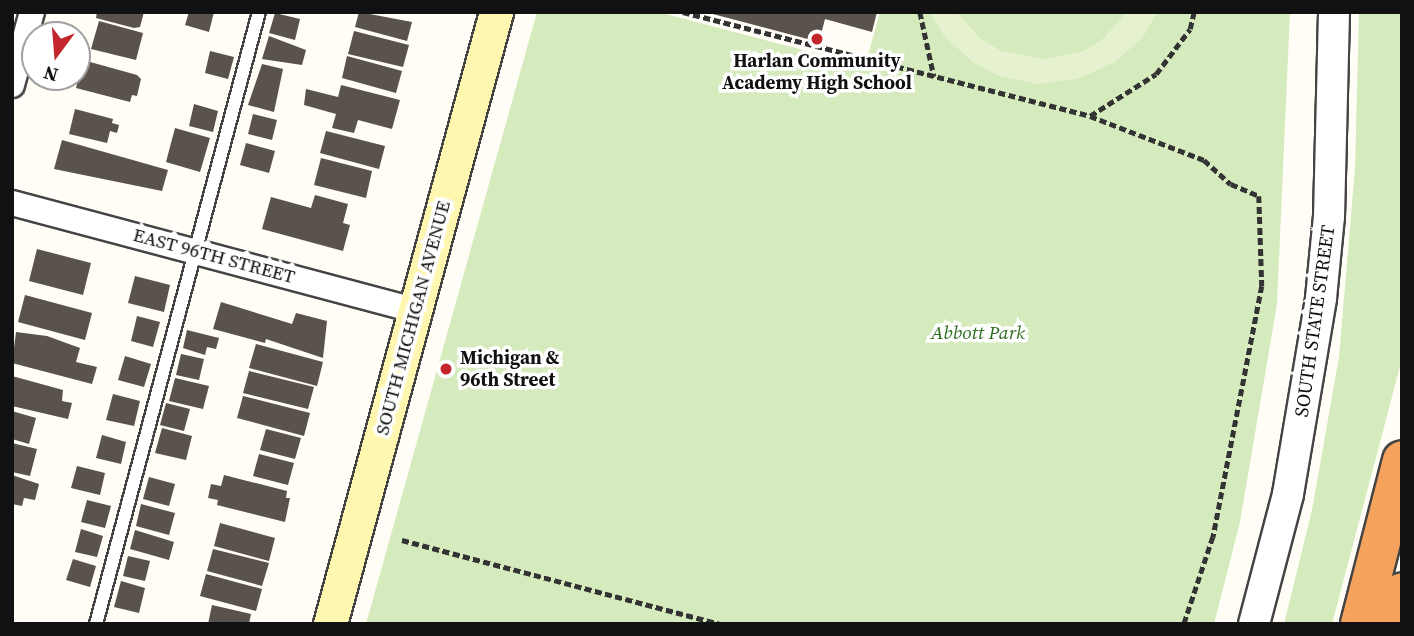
<!DOCTYPE html>
<style>
body{margin:0}
#map{position:relative;width:1414px;height:636px;overflow:hidden;background:#fffdf5;font-family:"Source Serif 4",serif}
div>[style]{position:absolute}
[style*='--x']{left:calc(var(--x)*1px);top:calc(var(--y)*1px);width:calc(var(--w)*1px);rotate:calc(var(--a)*1deg)}
.green>*{inset:0;background:#d5ebbd}
.pitch>*{inset:0;background:#e6f2cf}
.building>*{inset:0;background:#5a524d}
.path>*{height:4.5px;margin-top:-2.25px;transform-origin:0;background:repeating-linear-gradient(90deg,#333 0 7px,transparent 0 10.5px)}
.roads{filter:drop-shadow(2px 0 #444) drop-shadow(-2px 0 #444) drop-shadow(0 2px #444) drop-shadow(0 -2px #444)}
.service>*{height:12px;margin:-6px;padding:0 6px;transform-origin:6px;border-radius:6px;background:#fff}
.minor>*{height:24px;margin:-12px;padding:0 12px;transform-origin:12px;border-radius:12px;background:#fff}
.tertiary>*{height:30px;margin:-15px;padding:0 15px;transform-origin:15px;border-radius:15px;background:#fff}
.secondary>*{height:33px;margin:-16.5px;padding:0 16.5px;transform-origin:16.5px;border-radius:16.5px;background:#fff6b0}
.motorway>*{height:38px;margin:-19px;padding:0 19px;transform-origin:19px;border-radius:19px;background:#f5a25d}
.dots>*{width:19px;height:19px;translate:-50% -50%;box-sizing:border-box;border:4px solid #fff;border-radius:50%}
span{translate:-50% -50%;white-space:nowrap;text-align:center;line-height:1.15;-webkit-text-stroke:7px #fff;paint-order:stroke}
.poi-label{font-size:19px;color:#111;font-weight:700}
.left{translate:0 -50%;text-align:left}
.street-label{font-size:19px;color:#111}
.park-label{font-size:19px;color:#2f6b1f;font-style:italic}
.frame{position:absolute;inset:0;border:14px solid #111;pointer-events:none}
.north{position:absolute;left:21px;top:21px;width:70px;height:70px;box-sizing:border-box;background:#fff;border:2px solid #a0a0a0;border-radius:50%;rotate:196deg;font-size:19px;font-weight:700;line-height:28px;text-align:center;color:#111}
.north::after{content:'';display:block;margin:auto;width:24px;height:32px;background:#c4262e;clip-path:polygon(50% 0,100% 100%,50% 72%,0 100%)}
</style>
<div id="map">
<div class="green">
<i style="clip-path:polygon(537px 12px,658px 12px,865px 66px,880px 12px,1290px 12px,1277px 304px,1240px 522px,1214px 624px,366px 624px)"></i>
<i style="clip-path:polygon(1359px 12px,1402px 12px,1402px 359px,1332px 624px,1284px 624px,1312px 510px,1339px 357px,1355px 168px)"></i>
</div>
<div class="pitch">
<i style="clip-path:polygon(929px 12px,956px 12px,980px 38px,1001px 51px,1043px 59px,1082px 52px,1104px 38px,1127px 12px,1157px 12px,1143px 37px,1115px 62px,1077px 79px,1038px 84px,999px 76px,974px 63px,945px 37px)"></i>
</div>
<div class="building">
<i style="clip-path:polygon(97px 12px,144px 12px,140px 27px,134px 28px,96px 18px)"></i>
<i style="clip-path:polygon(189px 12px,214px 12px,209px 32px,185px 25px)"></i>
<i style="clip-path:polygon(359px 12px,412px 22px,407px 41px,355px 27px)"></i>
<i style="clip-path:polygon(877px 12px,872px 32px,825px 19px,819px 42px,709px 13px)"></i>
<i style="clip-path:polygon(275px 13px,300px 19px,295px 40px,269px 33px)"></i>
<i style="clip-path:polygon(99px 21px,143px 33px,136px 60px,91px 49px)"></i>
<i style="clip-path:polygon(354px 31px,409px 45px,403px 67px,348px 54px)"></i>
<i style="clip-path:polygon(269px 36px,306px 50px,302px 65px,262px 59px)"></i>
<i style="clip-path:polygon(210px 51px,234px 57px,228px 79px,205px 73px)"></i>
<i style="clip-path:polygon(347px 56px,402px 71px,396px 93px,342px 78px)"></i>
<i style="clip-path:polygon(83px 60px,137px 75px,141px 79px,137px 96px,132px 95px,130px 102px,76px 88px)"></i>
<i style="clip-path:polygon(262px 64px,283px 69px,274px 112px,248px 105px)"></i>
<i style="clip-path:polygon(341px 85px,400px 100px,392px 129px,358px 120px,354px 133px,332px 128px,336px 114px,304px 105px,306px 89px,338px 97px)"></i>
<i style="clip-path:polygon(194px 104px,218px 111px,213px 132px,189px 126px)"></i>
<i style="clip-path:polygon(75px 109px,113px 119px,112px 123px,119px 125px,117px 133px,110px 131px,107px 143px,69px 134px)"></i>
<i style="clip-path:polygon(253px 114px,277px 120px,272px 140px,248px 134px)"></i>
<i style="clip-path:polygon(175px 128px,210px 138px,200px 172px,166px 162px)"></i>
<i style="clip-path:polygon(326px 131px,385px 146px,379px 169px,320px 153px)"></i>
<i style="clip-path:polygon(62px 140px,168px 170px,162px 191px,54px 169px)"></i>
<i style="clip-path:polygon(246px 143px,275px 151px,269px 173px,240px 165px)"></i>
<i style="clip-path:polygon(321px 158px,372px 171px,366px 198px,314px 185px)"></i>
<i style="clip-path:polygon(315px 195px,348px 204px,343px 223px,350px 225px,343px 251px,262px 229px,271px 197px,311px 208px)"></i>
<i style="clip-path:polygon(37px 249px,91px 263px,83px 295px,29px 281px)"></i>
<i style="clip-path:polygon(135px 276px,170px 285px,164px 312px,128px 303px)"></i>
<i style="clip-path:polygon(25px 295px,92px 313px,85px 340px,18px 322px)"></i>
<i style="clip-path:polygon(221px 302px,292px 324px,296px 313px,327px 321px,323px 358px,266px 339px,265px 343px,213px 329px)"></i>
<i style="clip-path:polygon(137px 316px,160px 322px,153px 347px,131px 341px)"></i>
<i style="clip-path:polygon(187px 330px,219px 338px,216px 349px,207px 347px,205px 355px,183px 348px)"></i>
<i style="clip-path:polygon(16px 332px,47px 336px,80px 348px,76px 362px,97px 367px,92px 384px,12px 363px)"></i>
<i style="clip-path:polygon(256px 344px,323px 362px,317px 386px,249px 368px)"></i>
<i style="clip-path:polygon(181px 354px,204px 359px,199px 380px,176px 375px)"></i>
<i style="clip-path:polygon(125px 356px,151px 364px,144px 387px,118px 380px)"></i>
<i style="clip-path:polygon(249px 371px,314px 387px,308px 409px,243px 393px)"></i>
<i style="clip-path:polygon(12px 376px,63px 390px,62px 401px,72px 403px,68px 419px,12px 406px)"></i>
<i style="clip-path:polygon(175px 378px,209px 386px,203px 409px,169px 401px)"></i>
<i style="clip-path:polygon(113px 394px,140px 401px,134px 426px,106px 420px)"></i>
<i style="clip-path:polygon(243px 396px,310px 413px,304px 436px,237px 418px)"></i>
<i style="clip-path:polygon(166px 403px,190px 409px,184px 431px,160px 425px)"></i>
<i style="clip-path:polygon(12px 411px,36px 418px,29px 444px,12px 439px)"></i>
<i style="clip-path:polygon(162px 428px,192px 436px,186px 460px,155px 453px)"></i>
<i style="clip-path:polygon(266px 429px,301px 438px,295px 459px,260px 450px)"></i>
<i style="clip-path:polygon(102px 435px,126px 442px,121px 464px,96px 458px)"></i>
<i style="clip-path:polygon(12px 443px,37px 449px,30px 476px,12px 472px)"></i>
<i style="clip-path:polygon(259px 454px,294px 463px,288px 485px,253px 476px)"></i>
<i style="clip-path:polygon(77px 466px,105px 473px,100px 495px,71px 488px)"></i>
<i style="clip-path:polygon(12px 475px,39px 484px,35px 500px,24px 498px,22px 506px,12px 504px)"></i>
<i style="clip-path:polygon(224px 475px,287px 491px,286px 498px,290px 498px,285px 522px,217px 505px,218px 500px,208px 498px,211px 484px,221px 486px)"></i>
<i style="clip-path:polygon(149px 477px,175px 484px,169px 506px,143px 499px)"></i>
<i style="clip-path:polygon(87px 500px,111px 506px,105px 528px,81px 522px)"></i>
<i style="clip-path:polygon(141px 504px,175px 513px,169px 535px,136px 526px)"></i>
<i style="clip-path:polygon(220px 523px,275px 538px,269px 561px,214px 546px)"></i>
<i style="clip-path:polygon(81px 529px,103px 536px,97px 557px,75px 552px)"></i>
<i style="clip-path:polygon(135px 530px,174px 542px,169px 560px,130px 549px)"></i>
<i style="clip-path:polygon(213px 549px,269px 563px,262px 586px,207px 571px)"></i>
<i style="clip-path:polygon(128px 556px,150px 561px,145px 581px,123px 576px)"></i>
<i style="clip-path:polygon(73px 559px,96px 566px,90px 587px,66px 580px)"></i>
<i style="clip-path:polygon(206px 574px,262px 589px,256px 611px,200px 596px)"></i>
<i style="clip-path:polygon(121px 581px,145px 588px,139px 613px,114px 607px)"></i>
<i style="clip-path:polygon(212px 605px,251px 614px,249px 624px,208px 624px)"></i>
</div>
<div class="path">
<i style="--x:683;--y:12;--w:420;--a:14.3"></i>
<i style="--x:1090;--y:116;--w:122;--a:21.1"></i>
<i style="--x:1204;--y:160;--w:36;--a:42"></i>
<i style="--x:1231;--y:184;--w:30;--a:23"></i>
<i style="--x:1259;--y:196;--w:90;--a:88.1"></i>
<i style="--x:1262;--y:286;--w:256;--a:101"></i>
<i style="--x:1213;--y:537;--w:92;--a:108.4"></i>
<i style="--x:920;--y:12;--w:66;--a:77.7"></i>
<i style="--x:1090;--y:116;--w:78;--a:-32.5"></i>
<i style="--x:1156;--y:74;--w:56;--a:-52.9"></i>
<i style="--x:1190;--y:29;--w:17;--a:-77"></i>
<i style="--x:402;--y:540;--w:328;--a:14.8"></i>
</div>
<div class="roads">
<div class="service">
<i style="--x:96;--y:624;--w:633;--a:-75.09"></i>
</div>
<div class="minor">
<i style="--x:12;--y:85;--w:76;--a:-74.7"></i>
<i style="--x:12;--y:203;--w:417;--a:14.9"></i>
</div>
<div class="tertiary">
<i style="--x:1254;--y:624;--w:134;--a:-75.3"></i>
<i style="--x:1288;--y:494;--w:199;--a:-80.4"></i>
<i style="--x:1321;--y:298;--w:81;--a:-84.4"></i>
<i style="--x:1329;--y:217;--w:205;--a:-88.6"></i>
</div>
<div class="secondary">
<i style="--x:330;--y:624;--w:634;--a:-74.82"></i>
</div>
<div class="motorway">
<i style="--x:1360;--y:624;--w:169;--a:-75.6"></i>
<i style="--x:1393;--y:624;--w:33;--a:-74"></i>
</div>
</div>
<div class="dots">
<i style="left:817px;top:39px;background:#c4262e"></i>
<i style="left:446px;top:369px;background:#c4262e"></i>
</div>
<div class="poi-label">
<span style="left:817px;top:72px">Harlan Community<br>Academy High School</span>
<span class="left" style="left:460px;top:369px">Michigan &amp;<br>96th Street</span>
</div>
<div class="street-label">
<span style="left:214px;top:256px;rotate:15deg">EAST 96TH STREET</span>
<span style="left:413px;top:318px;rotate:-75deg">SOUTH MICHIGAN AVENUE</span>
<span style="left:1315px;top:321px;rotate:-82deg">SOUTH STATE STREET</span>
</div>
<div class="park-label">
<span style="left:978px;top:333px">Abbott Park</span>
</div>
<div class="frame"></div>
<div class="north">N</div>
</div>
